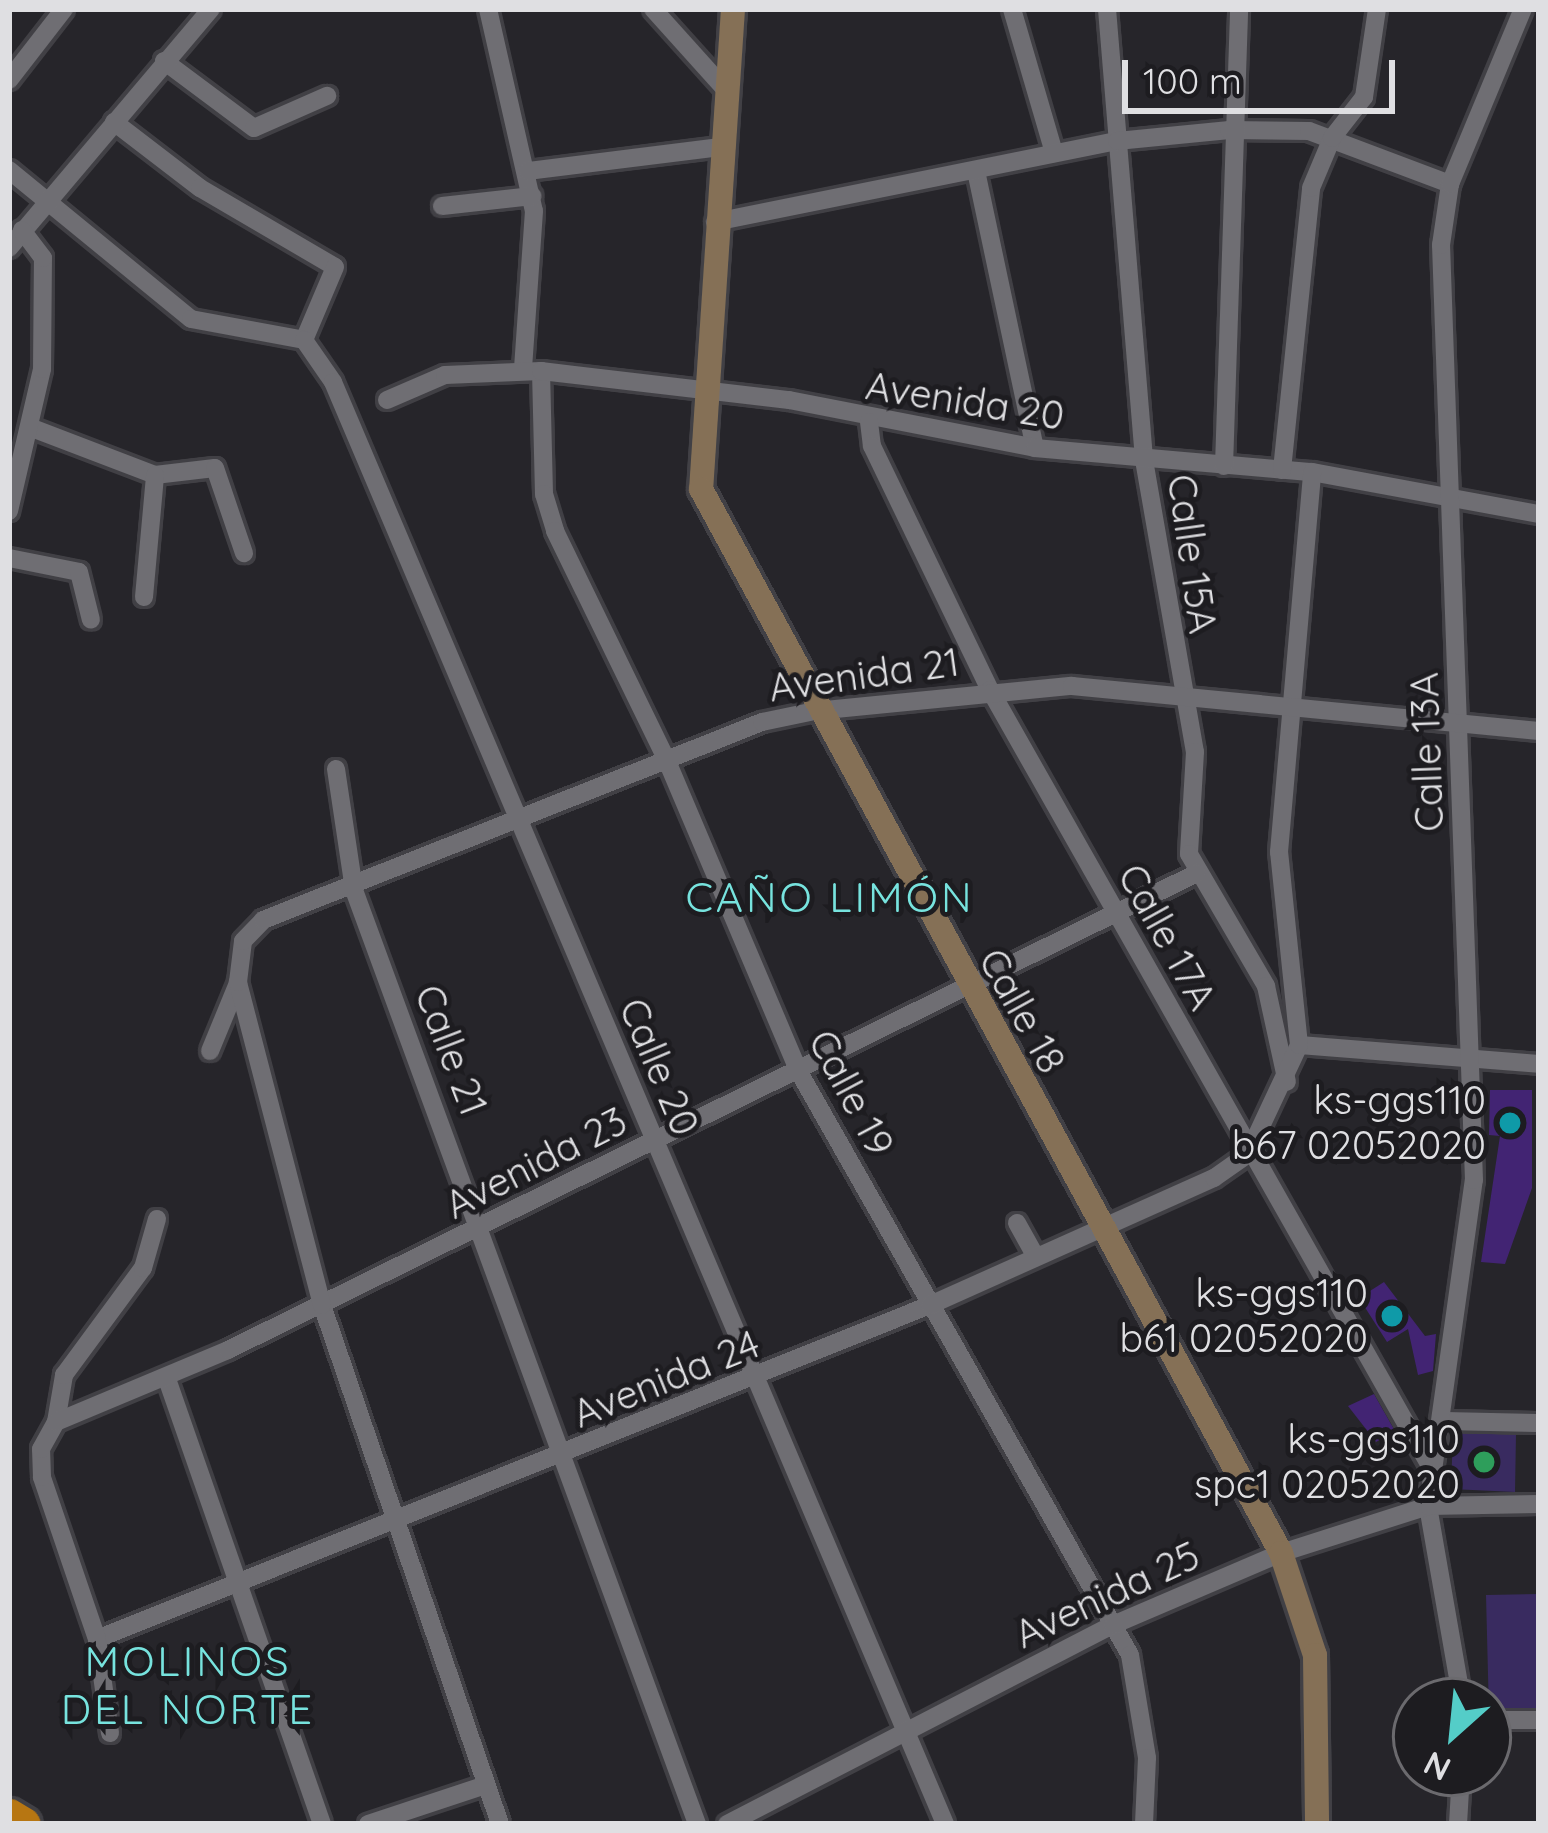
<!DOCTYPE html>
<meta charset="utf-8">
<style>
body{margin:0}
#map{position:relative;width:1548px;height:1833px;overflow:hidden;background:#26252a;font-family:Quicksand,sans-serif}
div>[style]{position:absolute}
[style*='--x']{left:calc(var(--x)*1px);top:calc(var(--y)*1px);width:calc(var(--w)*1px);rotate:calc(var(--a)*1deg)}
.green>*{inset:0;background:#392b60}
.building>*{inset:0;background:#422473}
.roads{filter:drop-shadow(3px 0 #414045) drop-shadow(-3px 0 #414045) drop-shadow(0 3px #414045) drop-shadow(0 -3px #414045)}
.street>*{height:18px;margin:-9px;padding:0 9px;transform-origin:9px;border-radius:9px;background:#6f6e73}
.secondary>*{height:24px;margin:-12px;padding:0 12px;transform-origin:12px;border-radius:12px;background:#857056}
.highway>*{height:33px;margin:-16.5px;padding:0 16.5px;transform-origin:16.5px;border-radius:16.5px;background:#b77612}
.dots>*{width:33px;height:33px;translate:-50% -50%;box-sizing:border-box;border:6px solid #1d1c20;border-radius:50%}
span{translate:-50% -50%;white-space:nowrap;text-align:center;line-height:1.15;-webkit-text-stroke:10px #1d1c20;paint-order:stroke}
.street-label{font-size:39px;color:#dfdfe2}
.poi-label{font-size:39px;color:#dfdfe2}
.right{translate:-100% -50%;text-align:right}
.neighbourhood-label{font-size:42px;color:#77e3de;letter-spacing:3px}
.frame{position:absolute;inset:0;border:12px solid #dfdfe2;pointer-events:none}
.north{position:absolute;left:1392px;top:1677px;width:120px;height:120px;box-sizing:border-box;background:#1d1c20;border:3px solid #6b6a6e;border-radius:50%;rotate:207deg;font-size:33px;font-weight:700;line-height:48px;text-align:center;color:#dfdfe2}
.north::after{content:'';display:block;margin:auto;width:42px;height:54px;background:#54cdc8;clip-path:polygon(50% 0,100% 100%,50% 72%,0 100%)}
.scale{position:absolute;left:1122px;top:60px;width:273px;height:54px;box-sizing:border-box;border:6px solid #dfdfe2;border-top:0;padding-left:15px;font-size:36px;line-height:42px;white-space:nowrap;color:#dfdfe2;-webkit-text-stroke:9px #1d1c20;paint-order:stroke}
</style>
<div id="map">
<div class="green">
<i style="clip-path:polygon(1453px 1432px,1516px 1434px,1515px 1492px,1451px 1489px)"></i>
<i style="clip-path:polygon(1539px 1594px,1539px 1713px,1489px 1714px,1486px 1595px)"></i>
</div>
<div class="building">
<i style="clip-path:polygon(1490px 1090px,1532px 1090px,1532px 1188px,1505px 1264px,1481px 1262px,1500px 1136px,1489px 1135px)"></i>
<i style="clip-path:polygon(1384px 1282px,1425px 1336px,1436px 1334px,1433px 1371px,1418px 1375px,1408px 1329px,1387px 1342px,1359px 1298px)"></i>
<i style="clip-path:polygon(1374px 1394px,1395px 1431px,1376px 1442px,1348px 1406px)"></i>
</div>
<div class="roads">
<div class="street">
<i style="--x:488;--y:9;--w:207;--a:77.2"></i>
<i style="--x:534;--y:211;--w:159;--a:94"></i>
<i style="--x:653;--y:9;--w:109;--a:48"></i>
<i style="--x:1012;--y:9;--w:150;--a:73.7"></i>
<i style="--x:1107;--y:9;--w:453;--a:85.3"></i>
<i style="--x:1144;--y:460;--w:296;--a:80.1"></i>
<i style="--x:1195;--y:752;--w:102;--a:93.4"></i>
<i style="--x:1189;--y:854;--w:153;--a:59.7"></i>
<i style="--x:1266;--y:986;--w:98;--a:77.7"></i>
<i style="--x:164;--y:61;--w:112;--a:36.7"></i>
<i style="--x:254;--y:128;--w:80;--a:-23.7"></i>
<i style="--x:9;--y:80;--w:90;--a:-52.2"></i>
<i style="--x:114;--y:122;--w:108;--a:37.5"></i>
<i style="--x:200;--y:188;--w:156;--a:30.3"></i>
<i style="--x:335;--y:267;--w:79;--a:113"></i>
<i style="--x:9;--y:170;--w:235;--a:39.3"></i>
<i style="--x:191;--y:319;--w:115;--a:10.5"></i>
<i style="--x:528;--y:171;--w:193;--a:-7.1"></i>
<i style="--x:976;--y:171;--w:283;--a:78"></i>
<i style="--x:442;--y:206;--w:91;--a:-6.3"></i>
<i style="--x:715;--y:222;--w:410;--a:-11.4"></i>
<i style="--x:1117;--y:141;--w:113;--a:-5.6"></i>
<i style="--x:1229;--y:130;--w:80;--a:0.7"></i>
<i style="--x:1309;--y:131;--w:151;--a:20.6"></i>
<i style="--x:9;--y:248;--w:313;--a:-49.8"></i>
<i style="--x:304;--y:340;--w:51;--a:55.4"></i>
<i style="--x:333;--y:382;--w:1566;--a:67"></i>
<i style="--x:541;--y:371;--w:123;--a:88.6"></i>
<i style="--x:544;--y:494;--w:39;--a:73"></i>
<i style="--x:555;--y:531;--w:256;--a:64"></i>
<i style="--x:667;--y:761;--w:338;--a:67"></i>
<i style="--x:799;--y:1072;--w:670;--a:60.41"></i>
<i style="--x:1130;--y:1655;--w:104;--a:80.6"></i>
<i style="--x:1147;--y:1758;--w:66;--a:92.6"></i>
<i style="--x:387;--y:400;--w:63;--a:-23.3"></i>
<i style="--x:445;--y:375;--w:96;--a:-2.4"></i>
<i style="--x:541;--y:371;--w:250;--a:6.7"></i>
<i style="--x:789;--y:400;--w:251;--a:11"></i>
<i style="--x:1035;--y:448;--w:278;--a:5"></i>
<i style="--x:1312;--y:472;--w:231;--a:10.5"></i>
<i style="--x:869;--y:422;--w:24;--a:83"></i>
<i style="--x:872;--y:446;--w:271;--a:64.2"></i>
<i style="--x:990;--y:690;--w:898;--a:60.44"></i>
<i style="--x:32;--y:428;--w:132;--a:20.9"></i>
<i style="--x:155;--y:475;--w:60;--a:-6.7"></i>
<i style="--x:215;--y:468;--w:90;--a:71.2"></i>
<i style="--x:1224;--y:466;--w:457;--a:-88.1"></i>
<i style="--x:1282;--y:470;--w:283;--a:-84.1"></i>
<i style="--x:1311;--y:188;--w:54;--a:-67.2"></i>
<i style="--x:1332;--y:138;--w:52;--a:-52"></i>
<i style="--x:1364;--y:97;--w:89;--a:-81.6"></i>
<i style="--x:9;--y:511;--w:146;--a:-76.9"></i>
<i style="--x:42;--y:369;--w:111;--a:-89.5"></i>
<i style="--x:43;--y:258;--w:35;--a:-127"></i>
<i style="--x:9;--y:558;--w:71;--a:11.3"></i>
<i style="--x:79;--y:572;--w:49;--a:76"></i>
<i style="--x:144;--y:597;--w:122;--a:-84.8"></i>
<i style="--x:336;--y:769;--w:122;--a:81.5"></i>
<i style="--x:354;--y:890;--w:995;--a:69.83"></i>
<i style="--x:1299;--y:1045;--w:241;--a:4.5"></i>
<i style="--x:210;--y:1051;--w:74;--a:-67.6"></i>
<i style="--x:1017;--y:1223;--w:38;--a:61"></i>
<i style="--x:167;--y:1379;--w:471;--a:70.8"></i>
<i style="--x:1442;--y:1421;--w:97;--a:1.2"></i>
<i style="--x:56;--y:1422;--w:48;--a:-80.3"></i>
<i style="--x:64;--y:1375;--w:133;--a:-53.6"></i>
<i style="--x:143;--y:1268;--w:51;--a:-74.1"></i>
<i style="--x:97;--y:1639;--w:897;--a:-21.85"></i>
<i style="--x:930;--y:1305;--w:311;--a:-24.1"></i>
<i style="--x:1214;--y:1178;--w:42;--a:-35.2"></i>
<i style="--x:1248;--y:1154;--w:120;--a:-64.9"></i>
<i style="--x:1299;--y:1045;--w:194;--a:-95.9"></i>
<i style="--x:1279;--y:852;--w:381;--a:-85"></i>
<i style="--x:1462;--y:1701;--w:198;--a:-99.9"></i>
<i style="--x:1428;--y:1506;--w:329;--a:-82"></i>
<i style="--x:1474;--y:1180;--w:936;--a:-92.02"></i>
<i style="--x:1441;--y:245;--w:62;--a:-81.6"></i>
<i style="--x:1450;--y:184;--w:190;--a:-67.4"></i>
<i style="--x:1488;--y:1720;--w:51;--a:0"></i>
<i style="--x:110;--y:1733;--w:95;--a:-97.9"></i>
<i style="--x:97;--y:1639;--w:171;--a:-108.8"></i>
<i style="--x:42;--y:1477;--w:28;--a:-92"></i>
<i style="--x:41;--y:1449;--w:31;--a:-61"></i>
<i style="--x:56;--y:1422;--w:186;--a:-22.7"></i>
<i style="--x:228;--y:1350;--w:1080;--a:-26.21"></i>
<i style="--x:368;--y:1824;--w:124;--a:-18.3"></i>
<i style="--x:500;--y:1824;--w:549;--a:-108.93"></i>
<i style="--x:322;--y:1305;--w:334;--a:-104.6"></i>
<i style="--x:238;--y:982;--w:41;--a:-83"></i>
<i style="--x:243;--y:941;--w:29;--a:-46"></i>
<i style="--x:263;--y:920;--w:537;--a:-21.64"></i>
<i style="--x:762;--y:722;--w:54;--a:-11.7"></i>
<i style="--x:815;--y:711;--w:258;--a:-5.6"></i>
<i style="--x:1072;--y:686;--w:469;--a:5.5"></i>
<i style="--x:727;--y:1824;--w:434;--a:-27.3"></i>
<i style="--x:1113;--y:1625;--w:183;--a:-23.2"></i>
<i style="--x:1281;--y:1553;--w:154;--a:-17.7"></i>
<i style="--x:1428;--y:1506;--w:111;--a:-1"></i>
<i style="--x:1458;--y:1824;--w:51;--a:-86.6"></i>
</div>
<div class="secondary">
<i style="--x:733;--y:9;--w:481;--a:93.8"></i>
<i style="--x:701;--y:489;--w:1212;--a:61.4"></i>
<i style="--x:1281;--y:1553;--w:108;--a:71.6"></i>
<i style="--x:1315;--y:1655;--w:169;--a:89.3"></i>
</div>
<div class="highway">
<i style="--x:9;--y:1815;--w:17;--a:31"></i>
</div>
</div>
<div class="dots">
<i style="left:1510px;top:1123px;background:#0f9aa8"></i>
<i style="left:1392px;top:1316px;background:#0f9aa8"></i>
<i style="left:1484px;top:1462px;background:#2e9e5b"></i>
</div>
<div class="street-label">
<span style="left:965px;top:401px;rotate:9deg">Avenida 20</span>
<span style="left:1192px;top:554px;rotate:82deg">Calle 15A</span>
<span style="left:864px;top:675px;rotate:-8deg">Avenida 21</span>
<span style="left:1427px;top:752px;rotate:-92deg">Calle 13A</span>
<span style="left:1167px;top:937px;rotate:61deg">Calle 17A</span>
<span style="left:1022px;top:1011px;rotate:61deg">Calle 18</span>
<span style="left:451px;top:1050px;rotate:69deg">Calle 21</span>
<span style="left:659px;top:1067px;rotate:67deg">Calle 20</span>
<span style="left:851px;top:1093px;rotate:62deg">Calle 19</span>
<span style="left:536px;top:1163px;rotate:-27deg">Avenida 23</span>
<span style="left:666px;top:1379px;rotate:-22deg">Avenida 24</span>
<span style="left:1107px;top:1595px;rotate:-25deg">Avenida 25</span>
</div>
<div class="poi-label">
<span class="right" style="left:1486px;top:1123px">ks-ggs110<br>b67 02052020</span>
<span class="right" style="left:1368px;top:1316px">ks-ggs110<br>b61 02052020</span>
<span class="right" style="left:1460px;top:1462px">ks-ggs110<br>spc1 02052020</span>
</div>
<div class="neighbourhood-label">
<span style="left:830px;top:897px">CAÑO LIMÓN</span>
<span style="left:188px;top:1685px">MOLINOS<br>DEL NORTE</span>
</div>
<div class="frame"></div>
<div class="north">N</div>
<div class="scale">100 m</div>
</div>
